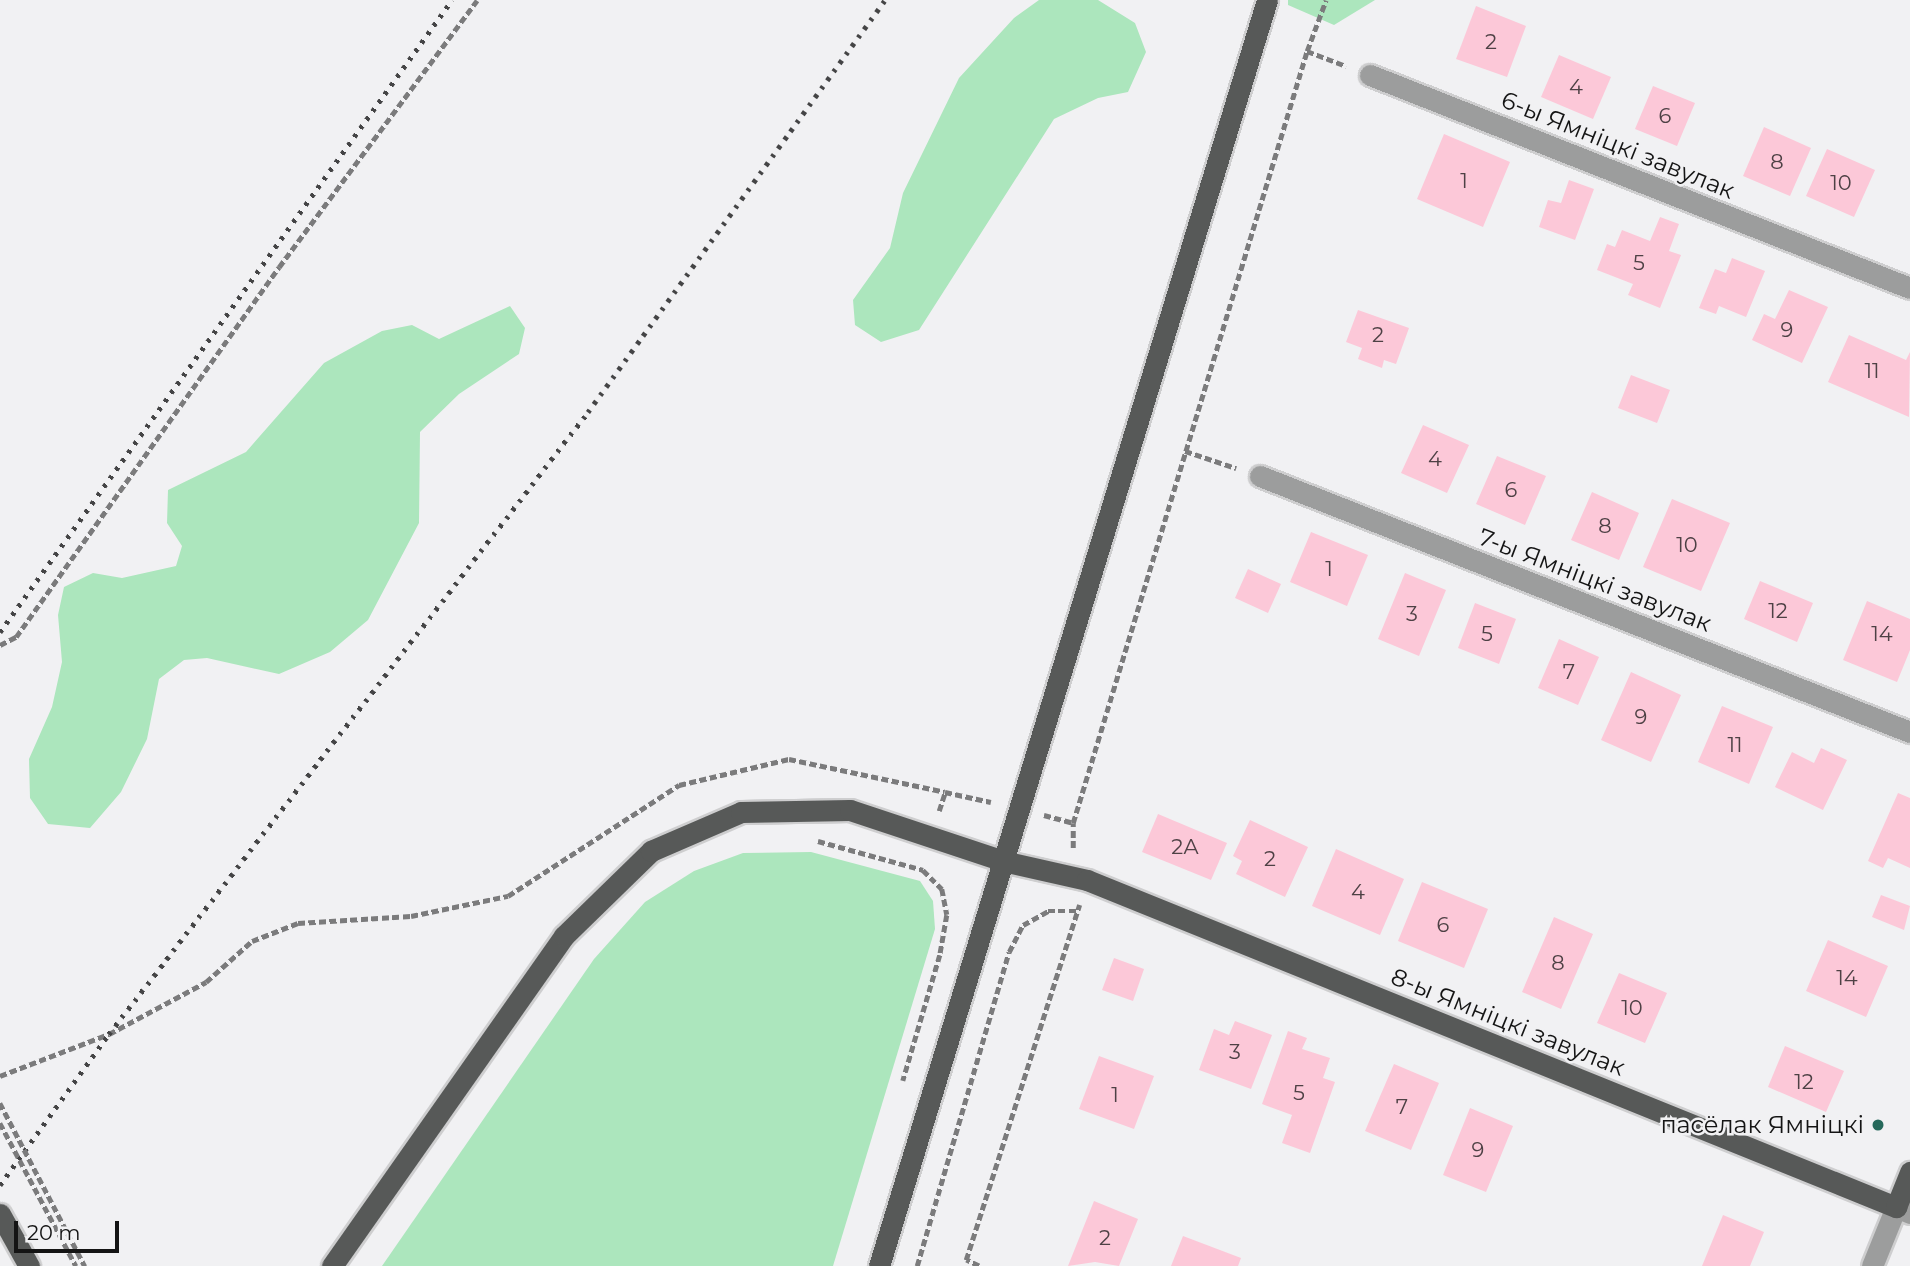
<!DOCTYPE html>
<meta charset="utf-8">
<style>
body{margin:0}
#map{position:relative;width:1910px;height:1266px;overflow:hidden;background:#f1f1f3;font-family:Montserrat,sans-serif}
div>[style]{position:absolute}
[style*='--x']{left:calc(var(--x)*1px);top:calc(var(--y)*1px);width:calc(var(--w)*1px);rotate:calc(var(--a)*1deg)}
.green>*{inset:0;background:#ace6bd}
.building>*{inset:0;background:#fcc8d8}
.path>*{height:4.5px;margin-top:-2.25px;transform-origin:0;background:repeating-linear-gradient(90deg,#7b7b7c 0 7px,transparent 0 10.5px)}
.roads{filter:drop-shadow(2px 0 #cececf) drop-shadow(-2px 0 #cececf) drop-shadow(0 2px #cececf) drop-shadow(0 -2px #cececf)}
.minor>*{height:21px;margin:-10.5px;padding:0 10.5px;transform-origin:10.5px;border-radius:10.5px;background:#9c9d9d}
.major>*{height:21px;margin:-10.5px;padding:0 10.5px;transform-origin:10.5px;border-radius:10.5px;background:#575958}
.rail>*{height:5px;margin-top:-2.5px;transform-origin:0;background:repeating-linear-gradient(90deg,#444445 0 3.5px,transparent 0 10.5px)}
.path-bridge>*{height:4.5px;margin-top:-2.25px;transform-origin:0;background:repeating-linear-gradient(90deg,#7b7b7c 0 7px,transparent 0 10.5px)}
.dots>*{width:19px;height:19px;translate:-50% -50%;box-sizing:border-box;border:4px solid #f1f1f3;border-radius:50%}
span{translate:-50% -50%;white-space:nowrap;text-align:center;line-height:1.15;-webkit-text-stroke:5px #f1f1f3;paint-order:stroke}
.number-label{font-size:21px;color:#4e4145}
.number-label span{-webkit-text-stroke-width:0}
.street-label{font-size:24px;color:#141414}
.poi-label{font-size:24px;color:#141414}
.right{translate:-100% -50%;text-align:right}
.scale{position:absolute;left:14px;top:1221px;width:105px;height:32px;box-sizing:border-box;border:4px solid #141414;border-top:0;padding-left:9px;font-size:21px;line-height:24px;white-space:nowrap;color:#141414;-webkit-text-stroke:5px #f1f1f3;paint-order:stroke}
</style>
<div id="map">
<div class="green">
<i style="clip-path:polygon(1039px 0,1098px 0,1135px 23px,1146px 52px,1128px 92px,1098px 98px,1054px 119px,919px 330px,881px 342px,855px 325px,853px 300px,890px 248px,903px 193px,959px 78px,1014px 18px)"></i>
<i style="clip-path:polygon(1288px 0,1375px 0,1334px 25px,1288px 5px)"></i>
<i style="clip-path:polygon(510px 306px,525px 328px,519px 354px,459px 394px,420px 432px,419px 523px,368px 620px,330px 652px,279px 674px,207px 658px,184px 660px,159px 679px,147px 739px,121px 792px,90px 828px,48px 824px,30px 798px,29px 759px,52px 707px,62px 662px,58px 615px,64px 587px,93px 573px,122px 578px,176px 566px,182px 546px,167px 523px,168px 490px,246px 452px,324px 363px,382px 331px,412px 325px,439px 339px)"></i>
<i style="clip-path:polygon(811px 852px,920px 881px,933px 901px,935px 929px,833px 1266px,382px 1266px,594px 959px,645px 902px,694px 871px,743px 853px)"></i>
</div>
<div class="building">
<i style="clip-path:polygon(1476px 6px,1526px 26px,1507px 77px,1456px 59px)"></i>
<i style="clip-path:polygon(1559px 55px,1611px 77px,1593px 119px,1541px 97px)"></i>
<i style="clip-path:polygon(1653px 86px,1695px 103px,1677px 146px,1635px 129px)"></i>
<i style="clip-path:polygon(1764px 127px,1811px 148px,1790px 196px,1743px 176px)"></i>
<i style="clip-path:polygon(1444px 134px,1510px 162px,1483px 227px,1417px 199px)"></i>
<i style="clip-path:polygon(1827px 149px,1875px 170px,1854px 217px,1806px 196px)"></i>
<i style="clip-path:polygon(1569px 180px,1594px 189px,1575px 240px,1539px 227px,1548px 200px,1561px 203px)"></i>
<i style="clip-path:polygon(1660px 217px,1679px 224px,1669px 251px,1681px 255px,1660px 308px,1628px 295px,1633px 284px,1597px 270px,1607px 244px,1615px 247px,1622px 230px,1650px 241px)"></i>
<i style="clip-path:polygon(1732px 258px,1765px 271px,1746px 317px,1719px 306px,1716px 314px,1699px 308px,1715px 269px,1726px 273px)"></i>
<i style="clip-path:polygon(1789px 290px,1828px 307px,1802px 363px,1752px 340px,1764px 314px,1775px 319px)"></i>
<i style="clip-path:polygon(1358px 310px,1409px 328px,1396px 364px,1384px 360px,1382px 368px,1358px 359px,1362px 348px,1346px 342px)"></i>
<i style="clip-path:polygon(1849px 335px,1906px 360px,1910px 352px,1909px 417px,1828px 382px)"></i>
<i style="clip-path:polygon(1631px 375px,1670px 390px,1657px 423px,1618px 408px)"></i>
<i style="clip-path:polygon(1423px 425px,1469px 445px,1447px 493px,1401px 473px)"></i>
<i style="clip-path:polygon(1497px 456px,1546px 476px,1525px 525px,1476px 504px)"></i>
<i style="clip-path:polygon(1592px 492px,1639px 513px,1619px 560px,1571px 540px)"></i>
<i style="clip-path:polygon(1672px 499px,1730px 523px,1701px 591px,1643px 567px)"></i>
<i style="clip-path:polygon(1311px 532px,1368px 555px,1347px 606px,1290px 582px)"></i>
<i style="clip-path:polygon(1248px 569px,1281px 584px,1268px 613px,1235px 598px)"></i>
<i style="clip-path:polygon(1405px 573px,1446px 590px,1419px 656px,1378px 639px)"></i>
<i style="clip-path:polygon(1760px 581px,1813px 603px,1797px 642px,1744px 619px)"></i>
<i style="clip-path:polygon(1867px 601px,1910px 619px,1910px 650px,1897px 682px,1843px 660px)"></i>
<i style="clip-path:polygon(1475px 603px,1516px 619px,1499px 664px,1458px 648px)"></i>
<i style="clip-path:polygon(1559px 639px,1599px 657px,1578px 705px,1538px 688px)"></i>
<i style="clip-path:polygon(1631px 672px,1681px 695px,1651px 762px,1601px 740px)"></i>
<i style="clip-path:polygon(1722px 706px,1773px 727px,1749px 784px,1698px 762px)"></i>
<i style="clip-path:polygon(1821px 748px,1847px 760px,1823px 810px,1775px 787px,1792px 752px,1814px 763px)"></i>
<i style="clip-path:polygon(1898px 793px,1910px 798px,1910px 868px,1888px 858px,1883px 868px,1868px 861px)"></i>
<i style="clip-path:polygon(1158px 814px,1227px 843px,1211px 880px,1142px 852px)"></i>
<i style="clip-path:polygon(1250px 820px,1308px 847px,1285px 897px,1236px 874px,1242px 861px,1233px 856px)"></i>
<i style="clip-path:polygon(1336px 849px,1404px 879px,1380px 935px,1312px 906px)"></i>
<i style="clip-path:polygon(1422px 882px,1488px 909px,1464px 968px,1398px 941px)"></i>
<i style="clip-path:polygon(1881px 895px,1910px 906px,1904px 930px,1872px 917px)"></i>
<i style="clip-path:polygon(1554px 917px,1593px 934px,1561px 1009px,1522px 992px)"></i>
<i style="clip-path:polygon(1828px 940px,1888px 966px,1866px 1017px,1806px 991px)"></i>
<i style="clip-path:polygon(1114px 958px,1144px 969px,1133px 1001px,1102px 990px)"></i>
<i style="clip-path:polygon(1619px 973px,1667px 993px,1645px 1043px,1597px 1023px)"></i>
<i style="clip-path:polygon(1235px 1021px,1272px 1035px,1251px 1089px,1199px 1070px,1214px 1029px,1229px 1035px)"></i>
<i style="clip-path:polygon(1288px 1031px,1307px 1038px,1302px 1049px,1330px 1058px,1323px 1078px,1335px 1082px,1310px 1153px,1282px 1143px,1292px 1115px,1262px 1104px)"></i>
<i style="clip-path:polygon(1785px 1046px,1844px 1071px,1826px 1112px,1768px 1087px)"></i>
<i style="clip-path:polygon(1099px 1056px,1154px 1076px,1134px 1129px,1079px 1109px)"></i>
<i style="clip-path:polygon(1394px 1064px,1439px 1083px,1411px 1150px,1365px 1131px)"></i>
<i style="clip-path:polygon(1470px 1108px,1513px 1126px,1486px 1192px,1443px 1175px)"></i>
<i style="clip-path:polygon(1094px 1201px,1138px 1219px,1119px 1266px,1095px 1262px,1068px 1266px)"></i>
<i style="clip-path:polygon(1723px 1215px,1764px 1232px,1750px 1266px,1702px 1266px)"></i>
<i style="clip-path:polygon(1183px 1236px,1241px 1258px,1238px 1266px,1171px 1266px)"></i>
</div>
<div class="path">
<i style="--x:1307;--y:51;--w:42;--a:21"></i>
<i style="--x:1185;--y:451;--w:54;--a:18.4"></i>
<i style="--x:0;--y:645;--w:18;--a:-27"></i>
<i style="--x:16;--y:637;--w:454;--a:-54.6"></i>
<i style="--x:279;--y:267;--w:332;--a:-53.4"></i>
<i style="--x:939;--y:811;--w:20;--a:-72"></i>
<i style="--x:945;--y:792;--w:47;--a:12.3"></i>
<i style="--x:1044;--y:815;--w:30;--a:15"></i>
<i style="--x:818;--y:841;--w:109;--a:15.4"></i>
<i style="--x:923;--y:870;--w:27;--a:45"></i>
<i style="--x:942;--y:889;--w:26;--a:79"></i>
<i style="--x:947;--y:915;--w:41;--a:99.9"></i>
<i style="--x:940;--y:955;--w:131;--a:106.4"></i>
<i style="--x:1073;--y:848;--w:25;--a:-90"></i>
<i style="--x:1073;--y:823;--w:807;--a:-73.14"></i>
<i style="--x:1307;--y:51;--w:54;--a:-69.6"></i>
<i style="--x:0;--y:1076;--w:117;--a:-21.1"></i>
<i style="--x:109;--y:1034;--w:110;--a:-28.2"></i>
<i style="--x:206;--y:982;--w:62;--a:-41.7"></i>
<i style="--x:252;--y:941;--w:49;--a:-21.4"></i>
<i style="--x:298;--y:923;--w:113;--a:-3.5"></i>
<i style="--x:411;--y:916;--w:99;--a:-11.7"></i>
<i style="--x:508;--y:896;--w:204;--a:-33"></i>
<i style="--x:679;--y:785;--w:113;--a:-13.3"></i>
<i style="--x:789;--y:759;--w:159;--a:11.9"></i>
<i style="--x:917;--y:1266;--w:327;--a:-73.7"></i>
<i style="--x:1009;--y:952;--w:30;--a:-63"></i>
<i style="--x:1023;--y:925;--w:29;--a:-29"></i>
<i style="--x:1048;--y:911;--w:29;--a:0"></i>
<i style="--x:979;--y:1266;--w:14;--a:-155"></i>
<i style="--x:966;--y:1260;--w:373;--a:-72.3"></i>
</div>
<div class="roads">
<div class="minor">
<i style="--x:1370;--y:75;--w:580;--a:21.53"></i>
<i style="--x:1260;--y:476;--w:699;--a:21.5"></i>
<i style="--x:1872;--y:1266;--w:64;--a:-67.9"></i>
<i style="--x:1896;--y:1207;--w:15;--a:23"></i>
</div>
<div class="major">
<i style="--x:0;--y:1214;--w:60;--a:60.9"></i>
<i style="--x:332;--y:1266;--w:403;--a:-54.9"></i>
<i style="--x:564;--y:936;--w:122;--a:-44.3"></i>
<i style="--x:651;--y:851;--w:98;--a:-23.4"></i>
<i style="--x:741;--y:812;--w:109;--a:-1.1"></i>
<i style="--x:850;--y:810;--w:161;--a:18.4"></i>
<i style="--x:1003;--y:861;--w:86;--a:12.7"></i>
<i style="--x:1087;--y:880;--w:873;--a:22.01"></i>
<i style="--x:1896;--y:1207;--w:38;--a:-68"></i>
<i style="--x:879;--y:1266;--w:1324;--a:-72.96"></i>
</div>
</div>
<div class="rail">
<i style="--x:0;--y:632;--w:777;--a:-54.43"></i>
<i style="--x:0;--y:1185;--w:186;--a:-54.2"></i>
<i style="--x:109;--y:1034;--w:785;--a:-52.4"></i>
<i style="--x:588;--y:412;--w:508;--a:-54.21"></i>
</div>
<div class="path-bridge">
<i style="--x:0;--y:1103;--w:184;--a:62.5"></i>
<i style="--x:0;--y:1123;--w:162;--a:62"></i>
</div>
<div class="dots">
<i style="left:1878px;top:1125px;background:#26695b"></i>
</div>
<div class="number-label">
<span style="left:1491px;top:42px">2</span>
<span style="left:1576px;top:87px">4</span>
<span style="left:1665px;top:116px">6</span>
<span style="left:1777px;top:162px">8</span>
<span style="left:1464px;top:181px">1</span>
<span style="left:1841px;top:183px">10</span>
<span style="left:1639px;top:263px">5</span>
<span style="left:1787px;top:330px">9</span>
<span style="left:1378px;top:335px">2</span>
<span style="left:1872px;top:371px">11</span>
<span style="left:1435px;top:459px">4</span>
<span style="left:1511px;top:490px">6</span>
<span style="left:1605px;top:526px">8</span>
<span style="left:1687px;top:545px">10</span>
<span style="left:1329px;top:569px">1</span>
<span style="left:1778px;top:611px">12</span>
<span style="left:1412px;top:614px">3</span>
<span style="left:1487px;top:634px">5</span>
<span style="left:1882px;top:634px">14</span>
<span style="left:1569px;top:672px">7</span>
<span style="left:1641px;top:717px">9</span>
<span style="left:1735px;top:745px">11</span>
<span style="left:1185px;top:847px">2А</span>
<span style="left:1270px;top:859px">2</span>
<span style="left:1358px;top:892px">4</span>
<span style="left:1443px;top:925px">6</span>
<span style="left:1558px;top:963px">8</span>
<span style="left:1847px;top:978px">14</span>
<span style="left:1632px;top:1008px">10</span>
<span style="left:1235px;top:1052px">3</span>
<span style="left:1804px;top:1082px">12</span>
<span style="left:1299px;top:1093px">5</span>
<span style="left:1115px;top:1095px">1</span>
<span style="left:1402px;top:1107px">7</span>
<span style="left:1478px;top:1150px">9</span>
<span style="left:1105px;top:1238px">2</span>
</div>
<div class="street-label">
<span style="left:1618px;top:145px;rotate:22deg">6-ы Ямніцкі завулак</span>
<span style="left:1595px;top:580px;rotate:21deg">7-ы Ямніцкі завулак</span>
<span style="left:1508px;top:1022px;rotate:22deg">8-ы Ямніцкі завулак</span>
</div>
<div class="poi-label">
<span class="right" style="left:1864px;top:1125px">пасёлак Ямніцкі</span>
</div>
<div class="scale">20 m</div>
</div>
